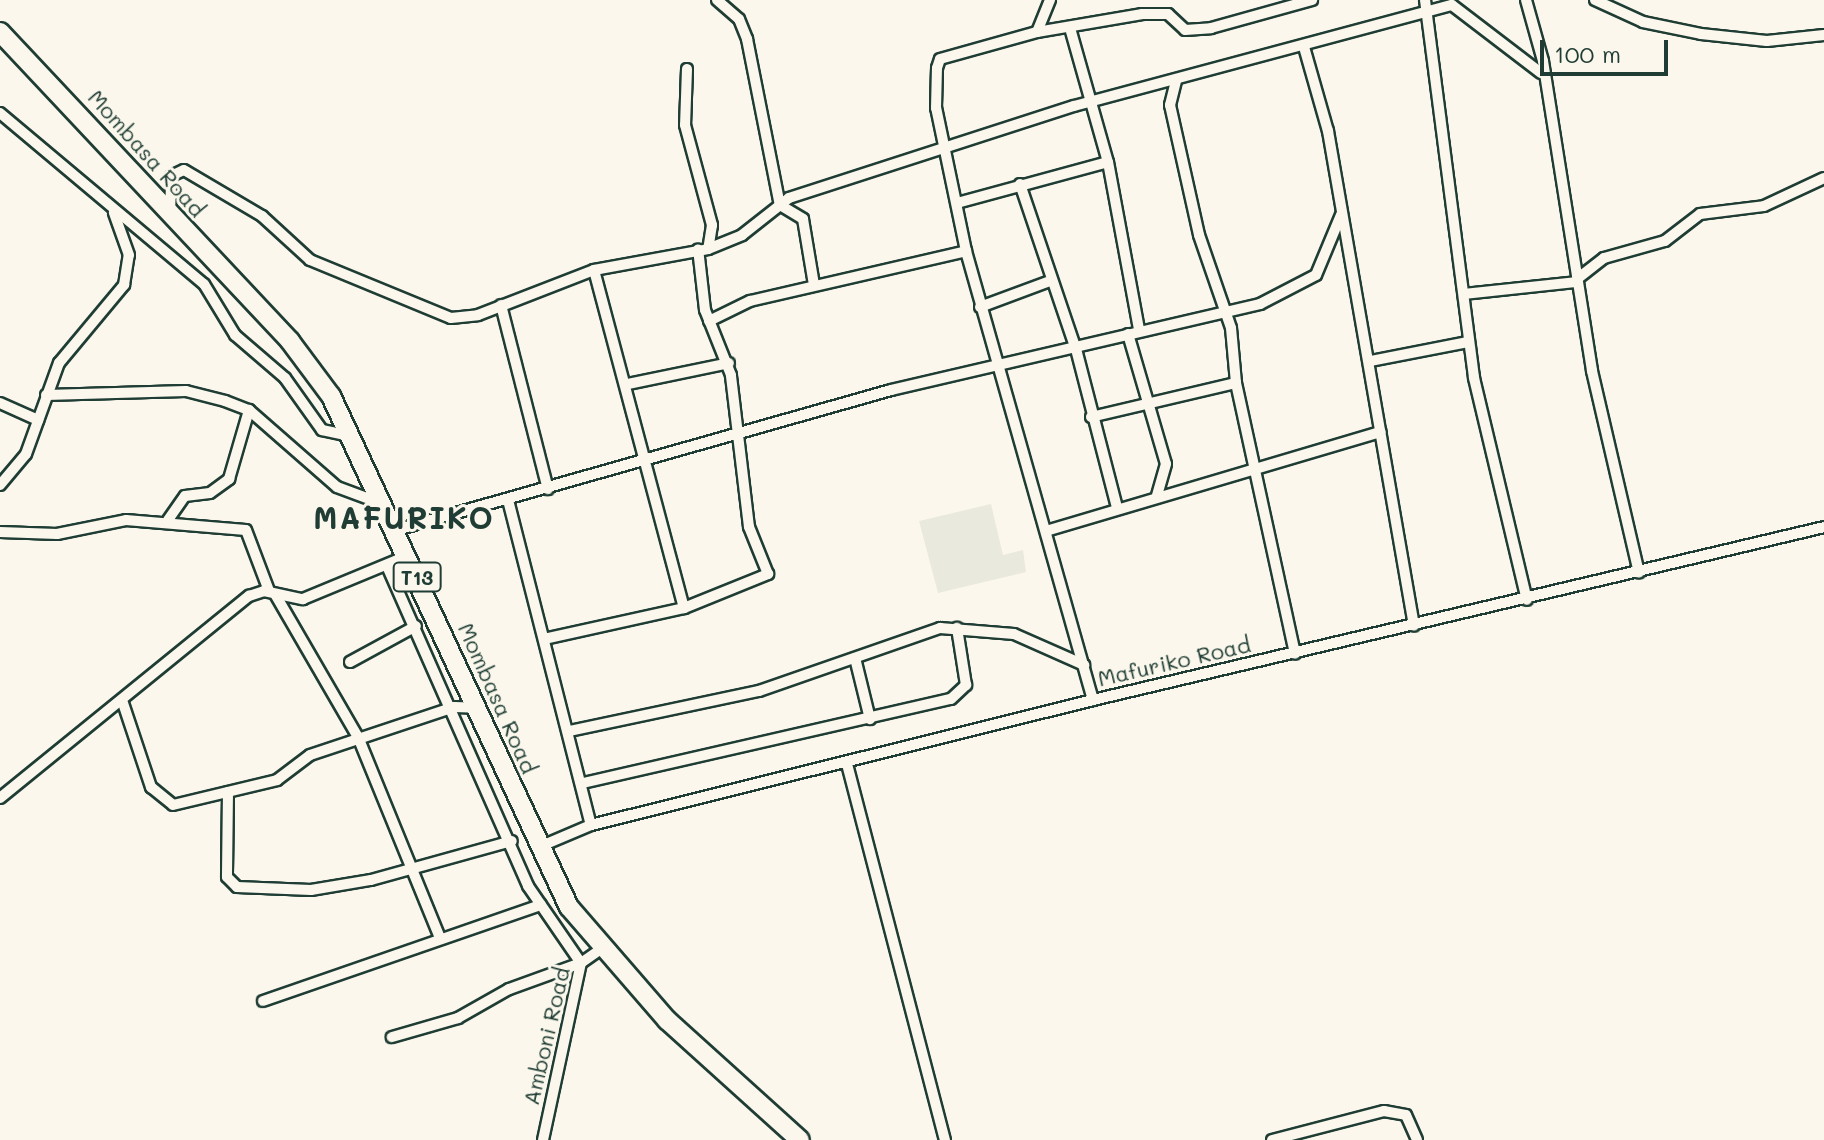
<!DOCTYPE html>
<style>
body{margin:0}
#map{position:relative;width:1824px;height:1140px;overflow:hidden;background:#fbf7ec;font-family:Mali,sans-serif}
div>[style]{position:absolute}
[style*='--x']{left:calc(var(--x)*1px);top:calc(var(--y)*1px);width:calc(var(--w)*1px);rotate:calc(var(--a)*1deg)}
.built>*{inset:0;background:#eae9de}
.roads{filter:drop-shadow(2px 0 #1f3d34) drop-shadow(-2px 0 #1f3d34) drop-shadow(0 2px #1f3d34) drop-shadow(0 -2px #1f3d34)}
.street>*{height:10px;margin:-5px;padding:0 5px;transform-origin:5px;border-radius:5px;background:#fbf7ec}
.highway>*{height:18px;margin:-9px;padding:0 9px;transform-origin:9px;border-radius:9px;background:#fbf7ec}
span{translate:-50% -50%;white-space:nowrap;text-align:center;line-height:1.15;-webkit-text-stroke:6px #fbf7ec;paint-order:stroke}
.shield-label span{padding:2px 6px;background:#fbf7ec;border:2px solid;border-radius:6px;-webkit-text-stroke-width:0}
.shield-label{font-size:20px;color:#1f3d34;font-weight:700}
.street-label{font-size:22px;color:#1f3d34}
.district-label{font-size:30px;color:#1f3d34;font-weight:700;letter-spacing:2px}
.scale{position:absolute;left:1540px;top:40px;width:128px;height:36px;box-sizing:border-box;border:4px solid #1f3d34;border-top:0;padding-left:10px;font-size:24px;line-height:28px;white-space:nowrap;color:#1f3d34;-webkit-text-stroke:6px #fbf7ec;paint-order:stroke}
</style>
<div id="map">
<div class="built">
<i style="clip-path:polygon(991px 504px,1003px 555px,1023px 550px,1026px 572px,938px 593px,919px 521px)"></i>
</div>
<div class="roads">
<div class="street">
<i style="--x:717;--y:0;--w:29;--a:41"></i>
<i style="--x:739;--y:19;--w:22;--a:68"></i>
<i style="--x:747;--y:39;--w:169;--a:78.8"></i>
<i style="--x:780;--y:205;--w:27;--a:31"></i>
<i style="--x:803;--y:219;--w:67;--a:80.5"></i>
<i style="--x:1425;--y:0;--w:381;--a:82.6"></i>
<i style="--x:1474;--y:378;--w:228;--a:76.6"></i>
<i style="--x:1526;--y:0;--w:63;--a:74.4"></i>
<i style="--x:1543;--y:61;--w:314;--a:81"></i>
<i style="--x:1592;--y:371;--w:207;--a:76.9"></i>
<i style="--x:1595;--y:0;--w:53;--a:24.6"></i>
<i style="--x:1643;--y:22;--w:59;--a:11.7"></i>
<i style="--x:1701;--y:34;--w:66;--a:6.1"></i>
<i style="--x:1767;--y:41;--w:57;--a:-6"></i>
<i style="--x:1070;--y:28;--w:139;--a:74.2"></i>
<i style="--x:1108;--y:162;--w:170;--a:79.5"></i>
<i style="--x:1037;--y:32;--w:35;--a:-68"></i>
<i style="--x:1304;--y:47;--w:87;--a:74.1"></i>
<i style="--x:1328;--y:131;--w:502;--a:80.14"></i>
<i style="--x:687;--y:69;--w:56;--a:92"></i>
<i style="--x:685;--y:125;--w:104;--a:74.9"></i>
<i style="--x:712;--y:225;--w:24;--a:99"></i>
<i style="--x:1176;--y:81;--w:25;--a:104"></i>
<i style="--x:1170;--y:105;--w:133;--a:77.4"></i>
<i style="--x:1199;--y:235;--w:98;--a:71"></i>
<i style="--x:1231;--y:328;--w:55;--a:84.8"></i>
<i style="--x:1236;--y:383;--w:277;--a:77.7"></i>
<i style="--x:0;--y:113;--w:266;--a:40"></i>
<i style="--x:204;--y:284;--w:60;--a:58.7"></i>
<i style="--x:235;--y:335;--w:66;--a:40.7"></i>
<i style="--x:285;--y:378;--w:64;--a:54.6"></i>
<i style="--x:322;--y:430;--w:30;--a:12"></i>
<i style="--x:1020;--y:184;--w:174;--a:71.3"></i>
<i style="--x:1076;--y:349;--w:164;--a:75.5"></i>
<i style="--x:957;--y:203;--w:156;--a:-15.2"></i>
<i style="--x:170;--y:213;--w:37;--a:-88"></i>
<i style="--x:171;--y:176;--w:14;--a:-25"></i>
<i style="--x:184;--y:170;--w:91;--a:30.5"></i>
<i style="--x:262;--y:216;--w:65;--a:42.5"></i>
<i style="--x:310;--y:260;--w:152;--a:22.4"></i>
<i style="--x:451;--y:318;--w:27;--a:-6"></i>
<i style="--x:478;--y:315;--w:124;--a:-21.2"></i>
<i style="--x:594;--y:270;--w:116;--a:-10.4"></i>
<i style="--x:708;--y:249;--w:37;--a:-22"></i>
<i style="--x:742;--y:235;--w:60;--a:-38.2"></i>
<i style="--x:789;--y:198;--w:299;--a:-17.9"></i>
<i style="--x:1074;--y:106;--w:391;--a:-15"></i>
<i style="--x:1452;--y:5;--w:112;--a:37.4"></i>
<i style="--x:594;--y:270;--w:350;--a:75.1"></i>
<i style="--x:1577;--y:279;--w:34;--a:-38"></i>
<i style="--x:1604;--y:258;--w:63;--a:-15.6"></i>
<i style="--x:1665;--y:241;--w:44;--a:-37.6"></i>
<i style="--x:1700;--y:214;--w:64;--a:-7.1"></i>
<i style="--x:1764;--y:206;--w:66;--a:-25"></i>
<i style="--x:1464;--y:294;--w:114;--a:-6.1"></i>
<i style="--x:501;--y:305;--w:190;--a:75.7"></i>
<i style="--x:980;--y:307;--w:75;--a:-20.4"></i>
<i style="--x:709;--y:321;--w:46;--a:-26"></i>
<i style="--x:750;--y:301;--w:222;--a:-13"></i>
<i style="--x:1128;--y:334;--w:135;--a:73.7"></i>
<i style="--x:1166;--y:464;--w:35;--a:106"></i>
<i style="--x:1371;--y:361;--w:99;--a:-11.1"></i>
<i style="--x:628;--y:384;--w:103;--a:-11.7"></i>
<i style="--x:46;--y:395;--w:140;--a:-1.6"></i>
<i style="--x:186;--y:391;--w:40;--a:14.4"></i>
<i style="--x:225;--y:401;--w:26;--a:21"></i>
<i style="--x:249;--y:410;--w:117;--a:41.2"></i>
<i style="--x:337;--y:487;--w:46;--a:20.4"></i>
<i style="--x:0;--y:403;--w:42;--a:24.1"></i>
<i style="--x:1091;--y:417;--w:149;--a:-13.2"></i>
<i style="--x:0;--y:485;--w:40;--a:-50"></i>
<i style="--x:26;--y:454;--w:97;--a:-70.1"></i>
<i style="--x:59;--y:363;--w:102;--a:-50.2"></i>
<i style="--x:124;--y:285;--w:30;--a:-81"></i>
<i style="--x:129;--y:255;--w:45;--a:-109.7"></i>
<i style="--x:508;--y:500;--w:335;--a:75.7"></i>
<i style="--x:168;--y:520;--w:29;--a:-55"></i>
<i style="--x:185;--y:496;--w:25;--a:-7"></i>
<i style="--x:210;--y:493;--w:24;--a:-36"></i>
<i style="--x:229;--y:479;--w:72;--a:-73.8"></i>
<i style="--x:396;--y:530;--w:514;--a:-15.79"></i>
<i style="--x:891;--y:390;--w:379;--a:-13.1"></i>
<i style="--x:1260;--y:304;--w:63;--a:-27.4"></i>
<i style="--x:1316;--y:275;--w:65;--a:-67.4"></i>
<i style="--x:1046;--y:531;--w:349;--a:-16.5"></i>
<i style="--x:0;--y:532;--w:57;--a:2"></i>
<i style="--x:57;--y:534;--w:70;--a:-11.5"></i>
<i style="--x:126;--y:520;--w:120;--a:4.8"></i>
<i style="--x:246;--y:530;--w:65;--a:69.3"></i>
<i style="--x:387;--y:566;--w:350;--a:66.2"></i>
<i style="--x:528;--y:886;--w:93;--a:55.5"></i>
<i style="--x:581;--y:963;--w:77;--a:160.1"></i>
<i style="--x:509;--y:989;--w:59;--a:150.4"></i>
<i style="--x:458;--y:1018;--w:69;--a:163.9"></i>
<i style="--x:275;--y:594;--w:165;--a:59.9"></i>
<i style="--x:358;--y:737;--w:217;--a:67.8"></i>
<i style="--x:544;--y:639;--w:143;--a:-12.5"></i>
<i style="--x:684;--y:608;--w:91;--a:-22"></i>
<i style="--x:768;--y:574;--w:51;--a:-112"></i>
<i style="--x:749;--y:527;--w:153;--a:-96.8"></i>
<i style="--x:731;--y:375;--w:70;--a:-111.8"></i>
<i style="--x:705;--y:310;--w:61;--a:-96.5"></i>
<i style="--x:855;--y:658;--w:63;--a:76.2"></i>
<i style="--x:350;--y:662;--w:75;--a:-28.6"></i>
<i style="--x:1093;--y:700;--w:467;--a:-105.8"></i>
<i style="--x:966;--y:251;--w:146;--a:-101.8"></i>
<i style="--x:936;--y:108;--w:40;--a:-88.6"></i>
<i style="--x:937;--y:68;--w:9;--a:-72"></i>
<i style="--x:940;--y:59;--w:101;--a:-15.6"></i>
<i style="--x:1037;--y:32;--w:107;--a:-9.7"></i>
<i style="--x:1142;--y:14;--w:26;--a:0"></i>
<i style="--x:1168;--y:14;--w:23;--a:43"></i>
<i style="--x:1185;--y:30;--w:26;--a:-4"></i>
<i style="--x:1211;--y:28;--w:105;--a:-15.5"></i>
<i style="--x:123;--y:703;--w:89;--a:71.6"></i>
<i style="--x:151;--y:787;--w:28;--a:39"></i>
<i style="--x:173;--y:805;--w:107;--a:-13.5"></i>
<i style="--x:277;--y:780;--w:41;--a:-37.1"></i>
<i style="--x:310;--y:755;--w:152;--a:-18.4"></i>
<i style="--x:454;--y:707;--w:24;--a:2"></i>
<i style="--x:569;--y:731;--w:194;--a:-11.9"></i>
<i style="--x:759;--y:691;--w:192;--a:-19.2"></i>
<i style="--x:940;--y:628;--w:74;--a:4.6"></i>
<i style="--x:1014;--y:634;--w:77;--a:23.9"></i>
<i style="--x:847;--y:764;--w:389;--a:75.4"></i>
<i style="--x:583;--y:783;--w:377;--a:-12.9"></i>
<i style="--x:951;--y:699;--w:21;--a:-43"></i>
<i style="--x:966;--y:685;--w:58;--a:-99"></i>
<i style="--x:228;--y:792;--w:85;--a:90.7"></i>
<i style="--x:227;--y:877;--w:14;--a:45"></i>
<i style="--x:237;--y:887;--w:74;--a:2.3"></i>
<i style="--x:311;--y:890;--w:61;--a:-9.5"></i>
<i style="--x:371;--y:880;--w:146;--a:-15.5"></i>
<i style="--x:0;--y:798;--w:321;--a:-39.1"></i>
<i style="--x:249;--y:596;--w:16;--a:-18"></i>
<i style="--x:264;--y:591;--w:40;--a:12"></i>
<i style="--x:303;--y:599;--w:113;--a:-22.5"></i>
<i style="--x:539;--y:847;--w:56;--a:-22.9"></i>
<i style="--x:591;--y:825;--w:517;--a:-13.98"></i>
<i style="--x:1093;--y:700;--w:751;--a:-13.31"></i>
<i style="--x:263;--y:1001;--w:294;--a:-19.1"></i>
<i style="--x:543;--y:1140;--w:181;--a:-77.9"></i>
<i style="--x:581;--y:963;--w:24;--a:-35"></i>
<i style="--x:1272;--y:1140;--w:116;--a:-14.5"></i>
<i style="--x:1384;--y:1111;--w:22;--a:10"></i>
<i style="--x:1406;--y:1115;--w:27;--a:66"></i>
</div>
<div class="highway">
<i style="--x:0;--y:32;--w:424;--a:46.8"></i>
<i style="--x:290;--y:341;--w:69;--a:53.3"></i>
<i style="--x:331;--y:396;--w:564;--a:65.03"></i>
<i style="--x:569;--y:907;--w:150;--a:49.1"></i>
<i style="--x:667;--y:1020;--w:179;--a:42.1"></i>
</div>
</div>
<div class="shield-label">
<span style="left:417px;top:577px">T13</span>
</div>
<div class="street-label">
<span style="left:147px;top:153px;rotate:48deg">Mombasa Road</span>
<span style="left:1174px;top:661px;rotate:-13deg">Mafuriko Road</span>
<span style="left:498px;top:698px;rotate:66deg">Mombasa Road</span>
<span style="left:546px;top:1036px;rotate:-77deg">Amboni Road</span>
</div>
<div class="district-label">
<span style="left:404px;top:517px">MAFURIKO</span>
</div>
<div class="scale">100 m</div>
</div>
